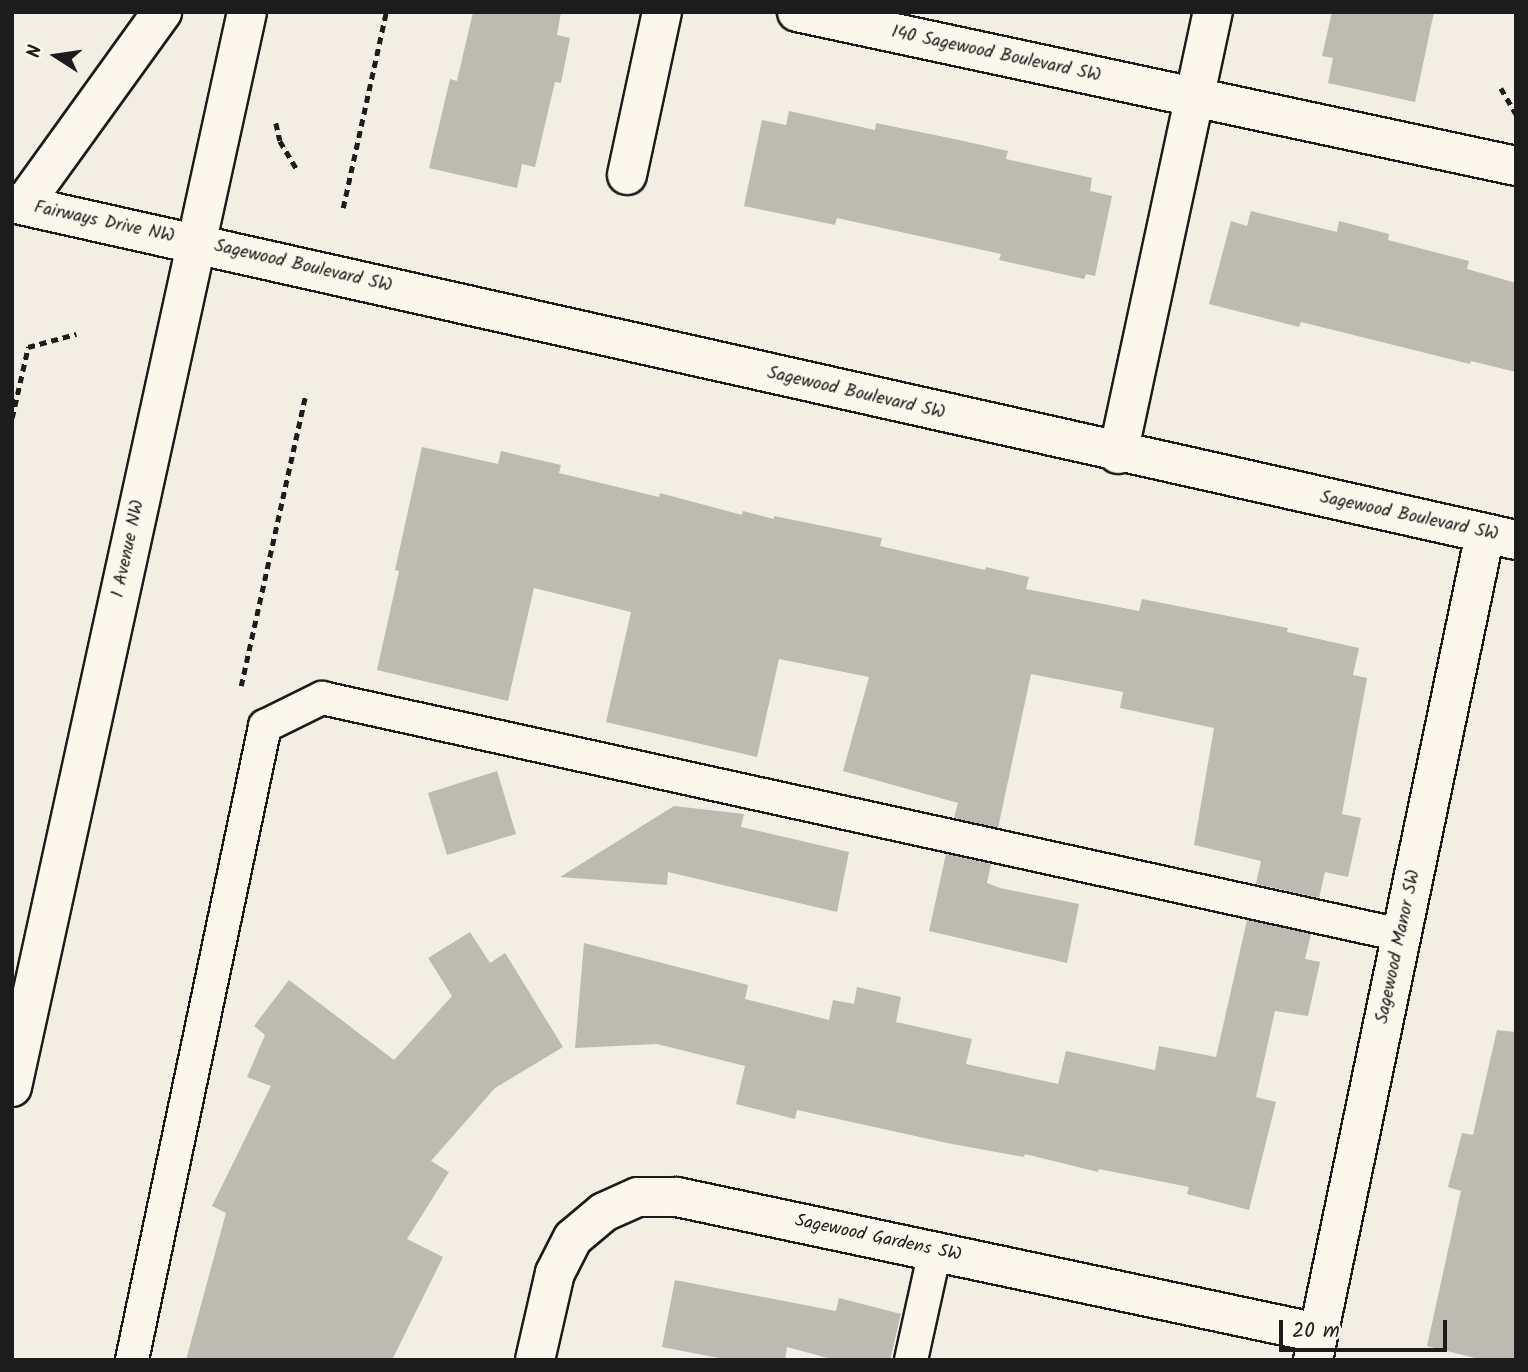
<!DOCTYPE html>
<style>
body{margin:0}
#map{position:relative;width:1528px;height:1372px;overflow:hidden;background:#f2eee4;font-family:Kalam,sans-serif}
div>[style]{position:absolute}
[style*='--x']{left:calc(var(--x)*1px);top:calc(var(--y)*1px);width:calc(var(--w)*1px);rotate:calc(var(--a)*1deg)}
.building>*{inset:0;background:#bdbab1}
.path>*{height:4.5px;margin-top:-2.25px;transform-origin:0;background:repeating-linear-gradient(90deg,#1c1c1c 0 7px,transparent 0 12px)}
.roads{filter:drop-shadow(2px 0 #1c1c1c) drop-shadow(-2px 0 #1c1c1c) drop-shadow(0 2px #1c1c1c) drop-shadow(0 -2px #1c1c1c)}
.service>*{height:32px;margin:-16px;padding:0 16px;transform-origin:16px;border-radius:16px;background:#fbf7ec}
.minor>*{height:38px;margin:-19px;padding:0 19px;transform-origin:19px;border-radius:19px;background:#fbf7ec}
.tertiary>*{height:38px;margin:-19px;padding:0 19px;transform-origin:19px;border-radius:19px;background:#fbf7ec}
span{translate:-50% -50%;white-space:nowrap;text-align:center;line-height:1.15;-webkit-text-stroke:7px #fbf7ec;paint-order:stroke}
.street-label{font-size:18px;color:#1c1c1c}
.frame{position:absolute;inset:0;border:14px solid #1c1c1c;pointer-events:none}
.north{position:absolute;left:21px;top:21px;width:70px;height:70px;-webkit-text-stroke:5px #fbf7ec;paint-order:stroke;rotate:282deg;font-size:19px;font-weight:700;line-height:28px;text-align:center;color:#1c1c1c}
.north::after{content:'';display:block;margin:auto;width:24px;height:32px;background:#1c1c1c;clip-path:polygon(50% 0,100% 100%,50% 72%,0 100%)}
.scale{position:absolute;left:1279px;top:1320px;width:168px;height:32px;box-sizing:border-box;border:4px solid #1c1c1c;border-top:0;padding-left:9px;font-size:21px;line-height:24px;white-space:nowrap;color:#1c1c1c;-webkit-text-stroke:5px #fbf7ec;paint-order:stroke}
</style>
<div id="map">
<div class="building">
<i style="clip-path:polygon(473px 12px,561px 12px,557px 35px,570px 38px,561px 83px,555px 82px,535px 167px,522px 164px,517px 188px,429px 168px,450px 79px,457px 81px)"></i>
<i style="clip-path:polygon(1332px 12px,1434px 12px,1415px 102px,1328px 83px,1333px 58px,1322px 56px)"></i>
<i style="clip-path:polygon(789px 111px,875px 130px,876px 123px,959px 140px,1008px 151px,1006px 159px,1092px 178px,1090px 191px,1112px 196px,1095px 276px,1086px 274px,1084px 279px,999px 260px,1001px 254px,837px 218px,835px 225px,744px 206px,762px 120px,786px 125px)"></i>
<i style="clip-path:polygon(1251px 211px,1337px 232px,1339px 221px,1389px 234px,1388px 240px,1469px 261px,1467px 269px,1516px 283px,1516px 372px,1471px 361px,1470px 364px,1301px 322px,1299px 327px,1209px 304px,1231px 221px,1247px 226px)"></i>
<i style="clip-path:polygon(422px 447px,498px 464px,501px 451px,561px 465px,559px 473px,659px 497px,660px 493px,742px 515px,743px 511px,774px 519px,774px 516px,882px 538px,880px 546px,985px 570px,986px 567px,1029px 577px,1026px 589px,1139px 611px,1142px 599px,1288px 628px,1287px 632px,1359px 648px,1353px 675px,1367px 678px,1342px 814px,1361px 818px,1348px 877px,1325px 872px,1319px 898px,1256px 884px,1261px 861px,1194px 845px,1214px 728px,1120px 708px,1123px 692px,1031px 674px,998px 828px,954px 818px,958px 803px,843px 771px,869px 677px,779px 659px,757px 757px,606px 722px,631px 612px,534px 588px,508px 701px,377px 670px,399px 571px,395px 570px)"></i>
<i style="clip-path:polygon(497px 771px,516px 834px,447px 855px,428px 793px)"></i>
<i style="clip-path:polygon(674px 806px,744px 814px,741px 827px,849px 852px,837px 912px,668px 872px,667px 885px,560px 877px)"></i>
<i style="clip-path:polygon(946px 854px,991px 864px,987px 883px,1000px 888px,1079px 904px,1067px 963px,929px 931px)"></i>
<i style="clip-path:polygon(1247px 920px,1311px 934px,1305px 959px,1320px 962px,1308px 1016px,1275px 1011px,1256px 1097px,1276px 1102px,1249px 1210px,1187px 1194px,1189px 1187px,1099px 1169px,1098px 1172px,1025px 1154px,1024px 1157px,947px 1143px,797px 1110px,795px 1119px,736px 1104px,745px 1066px,657px 1044px,575px 1048px,584px 943px,748px 985px,745px 999px,829px 1020px,833px 1000px,854px 1004px,857px 987px,901px 997px,896px 1022px,972px 1039px,966px 1064px,1058px 1084px,1066px 1051px,1155px 1070px,1159px 1046px,1216px 1057px)"></i>
<i style="clip-path:polygon(470px 932px,490px 963px,505px 953px,563px 1047px,495px 1088px,431px 1161px,449px 1172px,407px 1239px,443px 1257px,392px 1360px,186px 1360px,226px 1213px,212px 1206px,271px 1086px,247px 1077px,265px 1035px,254px 1026px,289px 980px,394px 1060px,452px 996px,428px 958px)"></i>
<i style="clip-path:polygon(1497px 1030px,1516px 1032px,1516px 1360px,1483px 1360px,1427px 1346px,1461px 1191px,1448px 1187px,1462px 1133px,1473px 1135px)"></i>
<i style="clip-path:polygon(675px 1280px,836px 1311px,839px 1298px,901px 1314px,890px 1360px,835px 1360px,787px 1347px,785px 1360px,729px 1360px,662px 1347px)"></i>
</div>
<div class="path">
<i style="--x:1501;--y:88;--w:30;--a:60"></i>
<i style="--x:276;--y:123;--w:18;--a:77"></i>
<i style="--x:280;--y:141;--w:33;--a:59"></i>
<i style="--x:343;--y:208;--w:201;--a:-77.6"></i>
<i style="--x:12;--y:418;--w:73;--a:-77.3"></i>
<i style="--x:28;--y:347;--w:50;--a:-15.2"></i>
<i style="--x:241;--y:686;--w:300;--a:-77.5"></i>
</div>
<div class="roads">
<div class="service">
<i style="--x:132;--y:1360;--w:648;--a:-78.15"></i>
<i style="--x:265;--y:726;--w:64;--a:-26.2"></i>
<i style="--x:322;--y:698;--w:1105;--a:12.39"></i>
<i style="--x:911;--y:1360;--w:112;--a:-77.6"></i>
</div>
<div class="minor">
<i style="--x:797;--y:12;--w:735;--a:12.09"></i>
<i style="--x:627;--y:175;--w:167;--a:-77.9"></i>
<i style="--x:12;--y:203;--w:1541;--a:12.63"></i>
<i style="--x:1118;--y:454;--w:452;--a:-77.9"></i>
<i style="--x:535;--y:1360;--w:89;--a:-77.1"></i>
<i style="--x:555;--y:1273;--w:39;--a:-63"></i>
<i style="--x:573;--y:1238;--w:40;--a:-40"></i>
<i style="--x:604;--y:1212;--w:37;--a:-24"></i>
<i style="--x:638;--y:1197;--w:39;--a:0"></i>
<i style="--x:677;--y:1197;--w:655;--a:11.98"></i>
<i style="--x:1313;--y:1360;--w:844;--a:-78.24"></i>
</div>
<div class="tertiary">
<i style="--x:23;--y:205;--w:238;--a:-54.2"></i>
<i style="--x:12;--y:1087;--w:1100;--a:-77.67"></i>
</div>
</div>
<div class="street-label">
<span style="left:996px;top:55px;rotate:12deg">140 Sagewood Boulevard SW</span>
<span style="left:104px;top:223px;rotate:12deg">Fairways Drive NW</span>
<span style="left:303px;top:267px;rotate:13deg">Sagewood Boulevard SW</span>
<span style="left:856px;top:394px;rotate:13deg">Sagewood Boulevard SW</span>
<span style="left:1409px;top:517px;rotate:12deg">Sagewood Boulevard SW</span>
<span style="left:129px;top:549px;rotate:-78deg">1 Avenue NW</span>
<span style="left:1399px;top:947px;rotate:-78deg">Sagewood Manor SW</span>
<span style="left:878px;top:1239px;rotate:12deg">Sagewood Gardens SW</span>
</div>
<div class="frame"></div>
<div class="north">N</div>
<div class="scale">20 m</div>
</div>
